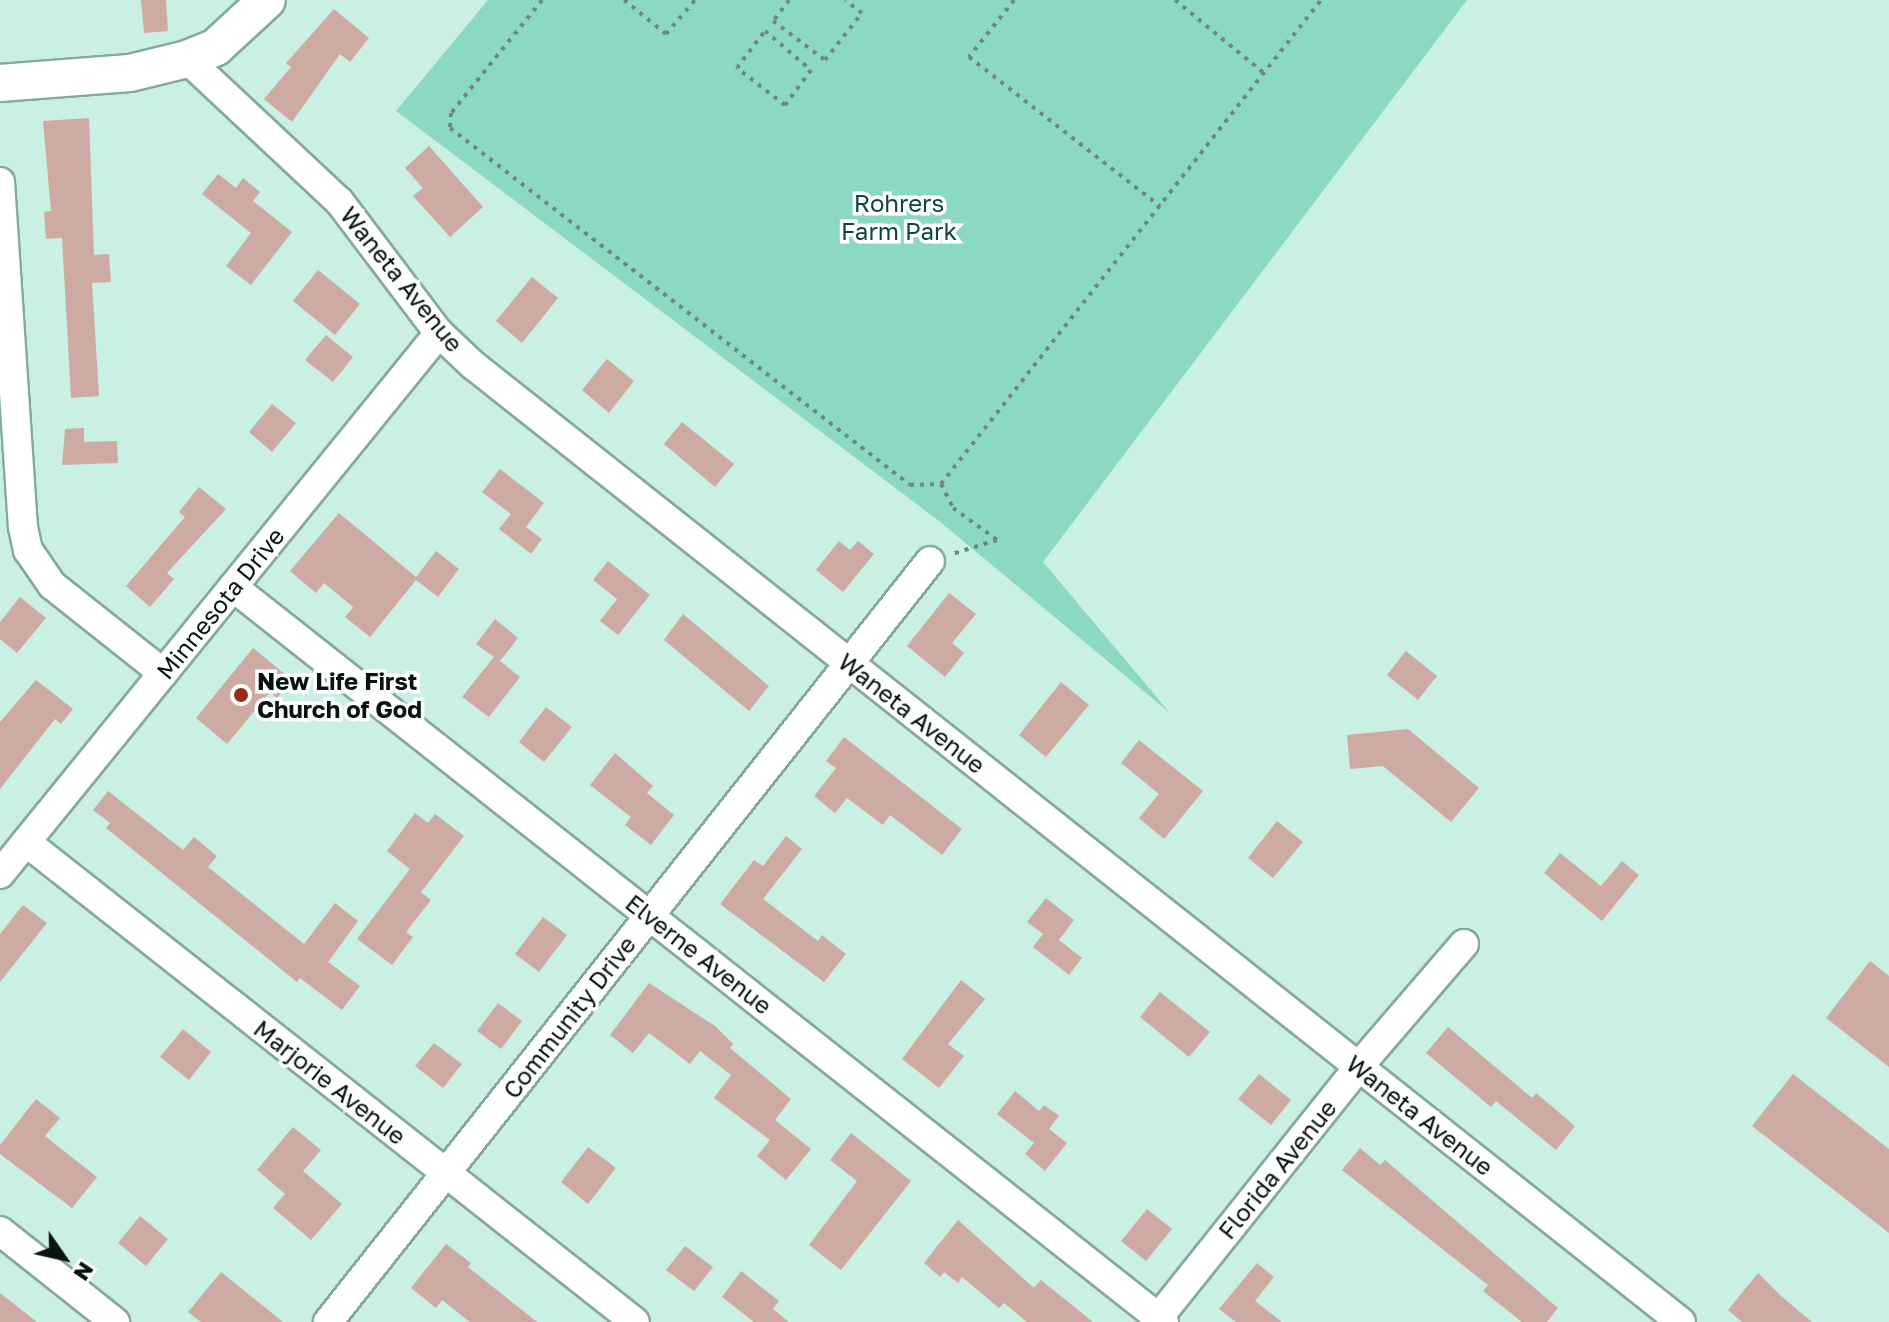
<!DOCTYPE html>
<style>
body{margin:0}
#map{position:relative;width:1889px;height:1322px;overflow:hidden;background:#caefe3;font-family:"Golos Text",sans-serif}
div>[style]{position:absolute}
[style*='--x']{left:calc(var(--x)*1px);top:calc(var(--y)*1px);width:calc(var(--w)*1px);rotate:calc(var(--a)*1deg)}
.green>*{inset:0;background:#8bd9c3}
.building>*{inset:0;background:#cdaba3}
.path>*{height:4px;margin-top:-2px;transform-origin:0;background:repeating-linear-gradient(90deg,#6e887f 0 4px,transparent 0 10px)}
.roads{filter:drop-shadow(2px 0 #86a99f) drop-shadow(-2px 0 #86a99f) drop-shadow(0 2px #86a99f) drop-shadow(0 -2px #86a99f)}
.minor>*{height:28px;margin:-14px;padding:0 14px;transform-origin:14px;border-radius:14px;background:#fff}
.tertiary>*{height:36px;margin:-18px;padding:0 18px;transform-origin:18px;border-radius:18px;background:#fff}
.dots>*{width:22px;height:22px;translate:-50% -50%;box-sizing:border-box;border:4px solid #fff;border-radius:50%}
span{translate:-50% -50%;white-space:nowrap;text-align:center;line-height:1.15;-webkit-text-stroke:7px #fff;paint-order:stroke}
.park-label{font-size:24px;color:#0f463a}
.street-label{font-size:24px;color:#071410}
.poi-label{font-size:24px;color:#071410;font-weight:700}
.left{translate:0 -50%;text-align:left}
.north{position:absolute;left:24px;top:1218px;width:80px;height:80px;-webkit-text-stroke:6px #fff;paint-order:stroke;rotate:124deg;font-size:22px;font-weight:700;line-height:32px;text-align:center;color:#071410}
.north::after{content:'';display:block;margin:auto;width:28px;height:36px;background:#071410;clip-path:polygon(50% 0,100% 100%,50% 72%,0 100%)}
</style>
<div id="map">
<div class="green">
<i style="clip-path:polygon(488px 0,1467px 0,1043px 562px,1170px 713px,939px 521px,396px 111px)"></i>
</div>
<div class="building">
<i style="clip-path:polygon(141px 0,166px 0,168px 31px,144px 33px)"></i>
<i style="clip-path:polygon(334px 9px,369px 38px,350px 62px,340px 54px,292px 122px,264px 99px,291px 67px,286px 63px)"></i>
<i style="clip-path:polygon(89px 118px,94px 255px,109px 254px,111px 282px,92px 283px,99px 396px,71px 398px,62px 238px,46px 239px,44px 212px,51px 211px,43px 121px)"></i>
<i style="clip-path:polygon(429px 146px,483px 207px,450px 237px,413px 196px,423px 188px,405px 168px)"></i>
<i style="clip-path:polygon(218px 174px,236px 188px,243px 178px,260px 192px,253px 201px,292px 232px,251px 285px,226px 266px,251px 233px,202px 194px)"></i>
<i style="clip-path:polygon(318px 270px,360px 304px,335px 335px,293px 301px)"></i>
<i style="clip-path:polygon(532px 277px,558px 298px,522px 343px,496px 321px)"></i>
<i style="clip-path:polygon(326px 335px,353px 357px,333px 382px,305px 360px)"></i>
<i style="clip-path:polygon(607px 359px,634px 381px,609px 413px,582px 390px)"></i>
<i style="clip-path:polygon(272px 404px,296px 423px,272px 452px,249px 432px)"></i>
<i style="clip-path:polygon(682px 422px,734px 464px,715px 487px,664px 444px)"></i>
<i style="clip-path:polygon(84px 428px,84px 442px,117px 441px,118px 463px,62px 465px,65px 429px)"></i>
<i style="clip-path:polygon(500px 469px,544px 503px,526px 527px,542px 539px,531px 554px,499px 529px,511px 514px,482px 492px)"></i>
<i style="clip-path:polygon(199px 487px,226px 509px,167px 573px,174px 579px,150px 607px,126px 586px,185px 517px,179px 512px)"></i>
<i style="clip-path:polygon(339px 513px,416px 577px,436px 551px,459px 569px,438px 597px,416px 580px,370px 637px,345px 617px,353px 607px,324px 583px,316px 593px,290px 571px)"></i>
<i style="clip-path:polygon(839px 541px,850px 550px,858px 541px,874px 554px,843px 592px,816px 570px)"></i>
<i style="clip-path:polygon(608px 561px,650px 595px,618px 635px,600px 621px,617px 599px,593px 580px)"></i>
<i style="clip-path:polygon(949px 593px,976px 614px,952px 643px,964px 653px,945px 677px,907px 646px)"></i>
<i style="clip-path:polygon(20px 597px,46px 618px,17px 653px,0 639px,0 622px)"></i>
<i style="clip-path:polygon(683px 614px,769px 686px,749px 711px,664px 640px)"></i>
<i style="clip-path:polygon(495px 619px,518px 638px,500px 661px,520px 677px,489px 717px,462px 697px,494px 657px,476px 644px)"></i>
<i style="clip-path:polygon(253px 648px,292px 680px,277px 698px,270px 692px,227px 744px,196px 718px)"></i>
<i style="clip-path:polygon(1406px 651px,1437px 676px,1418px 700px,1387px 675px)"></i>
<i style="clip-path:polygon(36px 680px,73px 709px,61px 724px,55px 719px,0 789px,0 722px)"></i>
<i style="clip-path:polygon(1061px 682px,1089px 705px,1046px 757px,1019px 735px)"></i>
<i style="clip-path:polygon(546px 707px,572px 727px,544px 762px,519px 742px)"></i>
<i style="clip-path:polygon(1408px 729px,1479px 788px,1451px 822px,1383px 766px,1350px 769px,1347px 735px)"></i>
<i style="clip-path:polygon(844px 737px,962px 829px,942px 855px,890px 815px,883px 825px,847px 798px,835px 813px,814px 796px,836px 768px,826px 761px)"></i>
<i style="clip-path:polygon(1139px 740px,1203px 791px,1164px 839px,1139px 818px,1159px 794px,1121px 763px)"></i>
<i style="clip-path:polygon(615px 753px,653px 786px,647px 793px,674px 815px,651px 845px,625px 825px,631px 817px,590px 785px)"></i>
<i style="clip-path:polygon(108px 791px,183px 850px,194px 837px,217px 856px,208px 867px,304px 944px,335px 903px,358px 921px,328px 962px,360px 986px,342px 1010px,300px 978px,297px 982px,106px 828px,110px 823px,93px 810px)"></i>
<i style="clip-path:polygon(415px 813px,428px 823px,435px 814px,464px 836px,421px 892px,431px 900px,406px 932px,413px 937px,392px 965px,357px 939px,410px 869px,387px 851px)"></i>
<i style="clip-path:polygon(1277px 821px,1303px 842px,1273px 878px,1248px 858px)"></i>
<i style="clip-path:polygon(786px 836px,802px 849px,763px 899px,818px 941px,822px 935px,846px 954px,824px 982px,720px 904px,754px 860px,763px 866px)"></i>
<i style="clip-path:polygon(1560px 853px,1601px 886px,1622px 861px,1639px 875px,1602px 921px,1544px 873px)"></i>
<i style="clip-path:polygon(1046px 898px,1074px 920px,1059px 940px,1082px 958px,1069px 975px,1033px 947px,1043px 934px,1027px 922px)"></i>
<i style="clip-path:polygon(23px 905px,47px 923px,0 982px,0 934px)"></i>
<i style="clip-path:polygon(543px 917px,567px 935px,539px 972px,515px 954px)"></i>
<i style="clip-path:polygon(1870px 961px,1889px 976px,1889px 1067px,1826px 1018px)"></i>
<i style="clip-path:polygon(961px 980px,985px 999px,948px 1044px,964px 1056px,939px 1088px,902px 1059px)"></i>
<i style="clip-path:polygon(649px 983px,715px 1026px,733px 1044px,730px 1048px,791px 1099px,775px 1120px,811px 1149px,786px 1180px,757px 1156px,770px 1140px,714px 1098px,731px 1075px,700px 1051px,690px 1064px,649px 1033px,633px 1053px,610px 1035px)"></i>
<i style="clip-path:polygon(1160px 992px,1210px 1032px,1189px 1057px,1140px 1017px)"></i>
<i style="clip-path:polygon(498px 1003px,522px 1021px,501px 1049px,477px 1031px)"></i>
<i style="clip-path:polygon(1448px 1027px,1532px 1098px,1536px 1093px,1575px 1126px,1556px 1150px,1496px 1101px,1491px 1107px,1426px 1053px)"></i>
<i style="clip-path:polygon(183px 1029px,211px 1052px,189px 1080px,160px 1057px)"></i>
<i style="clip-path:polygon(434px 1043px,462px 1064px,443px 1088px,415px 1066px)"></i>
<i style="clip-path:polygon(1259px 1074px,1291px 1100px,1271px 1125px,1238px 1099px)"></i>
<i style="clip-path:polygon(1793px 1074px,1889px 1149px,1889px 1233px,1752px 1126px)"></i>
<i style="clip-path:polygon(1015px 1091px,1039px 1111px,1044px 1105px,1059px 1116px,1049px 1129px,1067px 1143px,1045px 1171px,1025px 1154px,1034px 1143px,997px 1114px)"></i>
<i style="clip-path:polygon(36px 1099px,60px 1118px,45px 1136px,97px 1177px,72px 1208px,0 1154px,0 1145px)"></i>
<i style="clip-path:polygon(293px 1127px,321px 1150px,303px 1171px,342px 1204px,311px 1240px,273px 1208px,285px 1194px,257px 1170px)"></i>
<i style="clip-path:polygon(851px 1133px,911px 1181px,841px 1270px,809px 1245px,857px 1181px,830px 1160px)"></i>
<i style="clip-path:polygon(588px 1147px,616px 1168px,588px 1204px,561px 1182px)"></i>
<i style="clip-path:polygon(1360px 1148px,1380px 1165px,1385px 1160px,1558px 1308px,1547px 1322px,1522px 1322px,1483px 1291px,1488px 1285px,1342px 1170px)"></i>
<i style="clip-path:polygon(1147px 1209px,1172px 1229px,1146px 1261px,1121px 1241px)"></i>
<i style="clip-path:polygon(140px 1216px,168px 1239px,146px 1266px,118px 1243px)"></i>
<i style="clip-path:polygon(958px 1220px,1034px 1288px,1041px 1280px,1093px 1322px,1027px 1322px,1004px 1303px,999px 1308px,962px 1277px,958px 1283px,944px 1272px,940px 1277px,924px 1263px)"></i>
<i style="clip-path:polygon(446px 1244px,471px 1263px,468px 1267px,537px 1322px,470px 1322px,442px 1300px,436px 1308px,411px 1288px)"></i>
<i style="clip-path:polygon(685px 1246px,713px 1267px,694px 1291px,666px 1270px)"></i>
<i style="clip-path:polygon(1257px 1263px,1274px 1277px,1255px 1301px,1282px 1322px,1236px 1322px,1219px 1309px)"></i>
<i style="clip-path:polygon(741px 1271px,779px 1301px,773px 1309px,789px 1322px,754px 1322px,722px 1297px)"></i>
<i style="clip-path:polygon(221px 1272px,283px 1322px,201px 1322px,188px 1312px)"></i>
<i style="clip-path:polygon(1758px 1273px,1781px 1296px,1812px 1322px,1742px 1322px,1728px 1310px)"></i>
<i style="clip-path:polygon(0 1293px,37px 1322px,0 1322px)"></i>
</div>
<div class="path">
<i style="--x:542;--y:0;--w:145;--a:128.8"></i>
<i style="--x:451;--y:113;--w:15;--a:94"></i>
<i style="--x:450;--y:128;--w:582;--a:37.81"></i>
<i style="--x:910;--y:485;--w:31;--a:-2"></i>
<i style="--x:941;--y:484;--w:27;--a:63"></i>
<i style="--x:953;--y:508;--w:54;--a:36"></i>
<i style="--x:997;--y:540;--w:47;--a:162.7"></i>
<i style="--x:624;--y:0;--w:54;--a:39"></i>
<i style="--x:666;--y:34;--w:45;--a:-49.5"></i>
<i style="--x:789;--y:0;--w:26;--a:127"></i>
<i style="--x:773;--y:21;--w:65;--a:36.9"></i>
<i style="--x:825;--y:60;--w:60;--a:-51.8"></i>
<i style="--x:862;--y:13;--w:21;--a:-143"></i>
<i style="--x:1014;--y:0;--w:73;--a:128.3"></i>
<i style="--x:969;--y:57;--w:242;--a:38"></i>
<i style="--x:1175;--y:0;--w:115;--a:39.4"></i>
<i style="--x:765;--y:31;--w:60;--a:40.3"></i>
<i style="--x:811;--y:70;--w:44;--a:126.6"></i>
<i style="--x:785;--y:105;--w:61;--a:-142.4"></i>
<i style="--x:737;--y:68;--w:46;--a:-52.9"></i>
<i style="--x:941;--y:484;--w:615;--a:-51.86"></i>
</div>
<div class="roads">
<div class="minor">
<i style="--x:187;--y:59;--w:208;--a:43.1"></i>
<i style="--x:339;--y:201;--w:166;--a:52.9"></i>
<i style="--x:439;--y:333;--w:47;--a:43.3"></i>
<i style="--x:473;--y:365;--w:1541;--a:38.39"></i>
<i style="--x:0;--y:182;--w:346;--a:86.2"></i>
<i style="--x:23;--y:527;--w:24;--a:78"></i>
<i style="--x:28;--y:550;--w:42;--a:55.6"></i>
<i style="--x:52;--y:585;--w:142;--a:38.4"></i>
<i style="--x:233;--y:587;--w:1186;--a:38.29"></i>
<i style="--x:26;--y:842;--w:775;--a:38.24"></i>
<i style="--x:0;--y:874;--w:697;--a:-50.94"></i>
<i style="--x:0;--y:1231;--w:147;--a:38.4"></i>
<i style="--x:328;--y:1322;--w:970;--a:-51.65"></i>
<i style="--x:1155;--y:1322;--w:327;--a:-51.4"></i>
<i style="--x:1359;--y:1066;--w:161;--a:-49.3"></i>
</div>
<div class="tertiary">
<i style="--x:0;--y:83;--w:130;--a:-4.4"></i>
<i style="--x:130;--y:73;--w:59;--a:-13.8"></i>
<i style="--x:187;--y:59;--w:31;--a:-22"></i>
<i style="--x:216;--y:47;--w:69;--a:-42.7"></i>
</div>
</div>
<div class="dots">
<i style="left:241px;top:695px;background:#952d13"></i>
</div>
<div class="park-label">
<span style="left:899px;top:217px">Rohrers<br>Farm Park</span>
</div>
<div class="street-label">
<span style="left:402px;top:279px;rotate:51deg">Waneta Avenue</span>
<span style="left:220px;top:603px;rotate:-51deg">Minnesota Drive</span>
<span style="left:912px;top:713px;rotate:38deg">Waneta Avenue</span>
<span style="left:699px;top:954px;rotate:38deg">Elverne Avenue</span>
<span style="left:569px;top:1017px;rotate:-52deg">Community Drive</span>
<span style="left:330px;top:1082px;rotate:38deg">Marjorie Avenue</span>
<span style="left:1420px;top:1115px;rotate:38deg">Waneta Avenue</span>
<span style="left:1277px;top:1169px;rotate:-51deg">Florida Avenue</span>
</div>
<div class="poi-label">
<span class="left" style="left:257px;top:695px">New Life First<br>Church of God</span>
</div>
<div class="north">N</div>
</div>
